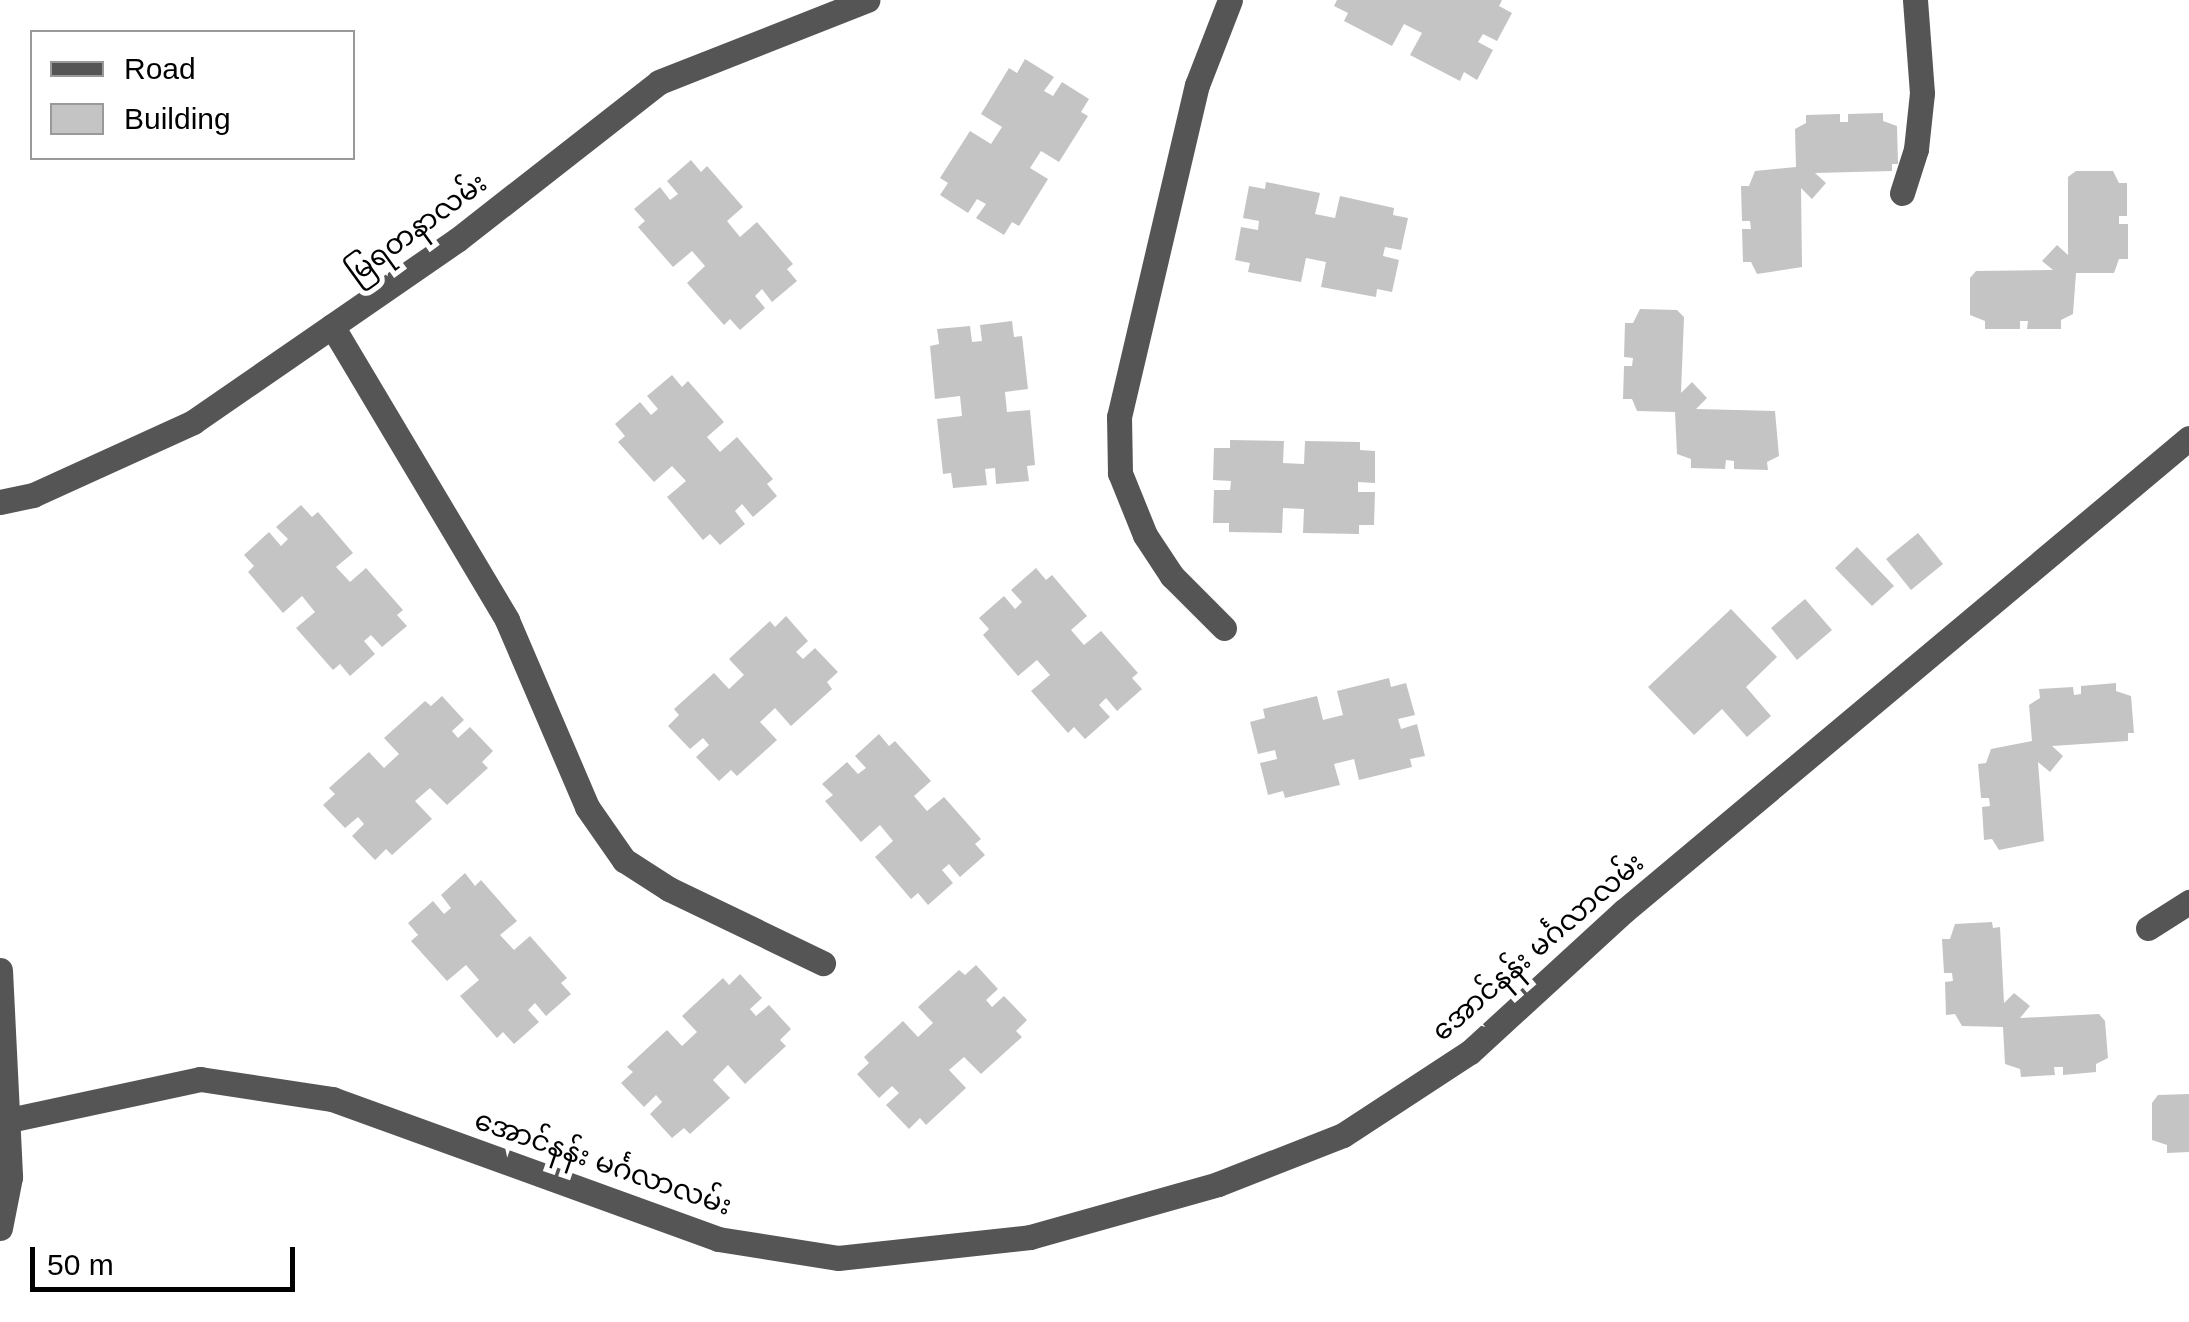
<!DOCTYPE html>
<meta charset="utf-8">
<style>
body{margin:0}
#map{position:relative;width:2189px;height:1322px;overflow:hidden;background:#fff;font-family:Helvetica,"Noto Sans Myanmar",sans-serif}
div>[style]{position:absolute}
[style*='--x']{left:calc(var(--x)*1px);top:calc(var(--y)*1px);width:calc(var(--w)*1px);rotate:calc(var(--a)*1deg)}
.building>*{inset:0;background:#c4c4c4}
.minor>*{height:25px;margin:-12.5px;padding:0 12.5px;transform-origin:12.5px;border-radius:12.5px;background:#555}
span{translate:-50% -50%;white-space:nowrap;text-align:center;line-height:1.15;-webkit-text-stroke:10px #fff;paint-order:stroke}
.street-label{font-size:28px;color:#000}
.legend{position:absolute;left:30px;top:30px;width:325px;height:130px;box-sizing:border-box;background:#fff;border:2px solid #999;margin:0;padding:12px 18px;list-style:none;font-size:30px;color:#000}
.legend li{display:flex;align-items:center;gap:20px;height:50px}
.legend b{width:50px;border:2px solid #999}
.scale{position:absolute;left:30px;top:1247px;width:265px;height:45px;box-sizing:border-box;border:5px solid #000;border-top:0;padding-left:12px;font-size:30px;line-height:35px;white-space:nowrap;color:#000;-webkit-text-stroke:8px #fff;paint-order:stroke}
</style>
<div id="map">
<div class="building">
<i style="clip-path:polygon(1337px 0,1502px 0,1499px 6px,1512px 13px,1497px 41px,1483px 34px,1478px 42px,1493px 50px,1477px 80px,1464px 72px,1460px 81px,1410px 55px,1422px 33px,1404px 24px,1392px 46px,1344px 21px,1348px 13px,1334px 6px)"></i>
<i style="clip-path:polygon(1025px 59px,1054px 77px,1044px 91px,1053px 96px,1062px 82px,1089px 99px,1081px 112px,1088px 116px,1059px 162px,1041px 151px,1030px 168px,1048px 179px,1019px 226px,1012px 222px,1004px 235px,976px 218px,986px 204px,977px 199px,968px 213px,940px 195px,948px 183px,940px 178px,970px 131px,991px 144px,1002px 127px,981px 114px,1009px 68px,1017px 73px)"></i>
<i style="clip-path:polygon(1883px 113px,1883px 121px,1897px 126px,1898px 164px,1892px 164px,1892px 171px,1815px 173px,1826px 183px,1812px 199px,1801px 188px,1802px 267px,1757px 274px,1751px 262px,1743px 262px,1742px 229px,1751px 229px,1750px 221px,1742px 221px,1741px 186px,1749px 186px,1755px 171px,1796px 167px,1795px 129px,1806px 123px,1806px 115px,1840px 114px,1840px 122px,1848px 122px,1848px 114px)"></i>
<i style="clip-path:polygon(691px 160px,701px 172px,707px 166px,743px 207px,727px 221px,740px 237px,757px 222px,793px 264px,787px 269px,797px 281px,772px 302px,762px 289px,755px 296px,765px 308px,740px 330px,730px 319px,724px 325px,687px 283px,705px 266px,692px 251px,673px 267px,638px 227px,645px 221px,634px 209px,660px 187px,670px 200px,678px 194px,667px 181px)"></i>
<i style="clip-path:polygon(2076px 171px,2113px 171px,2119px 183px,2127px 183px,2127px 216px,2119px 216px,2119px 224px,2128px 224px,2128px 259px,2119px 259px,2114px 273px,2076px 273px,2073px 314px,2061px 320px,2061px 329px,2027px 329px,2028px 321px,2020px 321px,2020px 329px,1985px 329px,1985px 321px,1970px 315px,1970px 278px,1976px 271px,2053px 270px,2042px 261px,2057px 245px,2068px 255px,2068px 177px)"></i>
<i style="clip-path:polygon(1266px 182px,1320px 193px,1315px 214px,1335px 218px,1340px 196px,1394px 208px,1393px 215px,1408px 218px,1401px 250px,1385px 247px,1383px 256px,1399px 260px,1392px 292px,1377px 289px,1376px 297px,1321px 287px,1326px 262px,1306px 258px,1301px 282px,1248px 272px,1250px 263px,1235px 260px,1241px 227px,1258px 230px,1259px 221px,1243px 218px,1249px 186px,1265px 189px)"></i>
<i style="clip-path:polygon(1640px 309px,1677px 310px,1684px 317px,1681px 393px,1692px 382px,1707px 398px,1696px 409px,1775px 411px,1779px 456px,1767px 462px,1768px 470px,1734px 469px,1734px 461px,1726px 460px,1725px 469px,1691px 468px,1691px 459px,1677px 454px,1675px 412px,1637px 411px,1632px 399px,1623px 399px,1624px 366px,1632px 366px,1633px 358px,1624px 357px,1625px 323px,1633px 323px)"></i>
<i style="clip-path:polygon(1012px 321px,1014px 337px,1022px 336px,1028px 389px,1005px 392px,1007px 412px,1030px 410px,1035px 465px,1027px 466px,1029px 481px,996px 484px,995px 468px,985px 469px,987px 485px,953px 488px,951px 473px,943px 474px,937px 419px,962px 416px,960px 396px,935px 399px,930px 346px,939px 344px,937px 329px,970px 326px,972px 342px,982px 341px,980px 325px)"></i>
<i style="clip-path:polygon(672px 375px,682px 387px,688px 381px,724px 422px,707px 437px,720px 452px,737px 437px,773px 479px,767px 484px,777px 496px,753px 517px,742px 504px,735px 511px,745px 524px,720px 545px,710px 534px,703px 540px,667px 497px,686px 481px,672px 466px,654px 482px,618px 442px,625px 436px,615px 424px,640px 402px,651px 415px,658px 409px,647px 396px)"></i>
<i style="clip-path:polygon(1230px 440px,1284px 441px,1283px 463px,1304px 464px,1305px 441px,1360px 442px,1360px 450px,1375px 451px,1375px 483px,1358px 482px,1358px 492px,1375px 492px,1374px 525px,1359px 525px,1359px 534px,1303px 533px,1304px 509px,1283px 508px,1282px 533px,1229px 532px,1229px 523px,1213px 523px,1214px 490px,1230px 490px,1231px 481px,1213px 480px,1214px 448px,1230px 448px)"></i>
<i style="clip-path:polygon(301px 505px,312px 517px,318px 512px,353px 553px,336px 567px,350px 582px,366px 568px,403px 610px,397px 615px,407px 626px,382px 647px,371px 635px,364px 641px,375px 654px,350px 676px,340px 664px,333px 670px,296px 628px,315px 612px,302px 596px,283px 613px,248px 572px,254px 566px,244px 555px,269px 532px,281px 546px,288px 539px,276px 527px)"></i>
<i style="clip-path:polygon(1918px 533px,1943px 564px,1911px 590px,1886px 559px)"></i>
<i style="clip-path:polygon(1857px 547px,1894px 586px,1872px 606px,1835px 568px)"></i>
<i style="clip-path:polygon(1036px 568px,1046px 580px,1052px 575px,1087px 616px,1071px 630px,1084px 645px,1101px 631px,1138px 673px,1132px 678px,1142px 689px,1117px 711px,1106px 698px,1099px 705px,1110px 717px,1085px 739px,1074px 727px,1068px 733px,1031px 691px,1050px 675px,1037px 660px,1018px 676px,983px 635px,989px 629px,979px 618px,1004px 596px,1015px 609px,1022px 602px,1011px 590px)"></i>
<i style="clip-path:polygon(1805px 599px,1832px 630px,1797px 660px,1771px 628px)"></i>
<i style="clip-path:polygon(1731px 609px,1777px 657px,1746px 687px,1771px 716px,1747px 737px,1722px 709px,1694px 735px,1648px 687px)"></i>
<i style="clip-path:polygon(786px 616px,808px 641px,796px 652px,803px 659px,815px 648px,838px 672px,827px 682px,832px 689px,791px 726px,775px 708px,760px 722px,777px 740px,737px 776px,731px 770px,719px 781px,696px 757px,709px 745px,703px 738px,690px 749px,668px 726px,679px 715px,674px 709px,714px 673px,729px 689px,744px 675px,729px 659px,770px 621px,775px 627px)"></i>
<i style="clip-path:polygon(1389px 678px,1391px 687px,1406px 683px,1415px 715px,1398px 719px,1401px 729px,1417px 724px,1425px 756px,1410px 759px,1412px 767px,1359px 780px,1354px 759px,1334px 764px,1340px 785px,1285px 798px,1283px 791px,1268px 795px,1260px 763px,1277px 759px,1275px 750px,1258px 754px,1250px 722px,1265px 718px,1263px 709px,1317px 696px,1323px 720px,1343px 715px,1337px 691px)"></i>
<i style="clip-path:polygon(2116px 683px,2116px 691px,2131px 696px,2134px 733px,2128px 733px,2128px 741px,2052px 746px,2063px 756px,2050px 772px,2038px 762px,2044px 841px,1999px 850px,1992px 839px,1984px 840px,1982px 807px,1990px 806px,1989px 798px,1981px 798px,1978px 764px,1986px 763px,1991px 749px,2032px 741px,2029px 705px,2040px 698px,2039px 689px,2073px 687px,2074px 695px,2081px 694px,2081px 686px)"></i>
<i style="clip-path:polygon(442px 696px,464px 720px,452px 731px,458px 738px,470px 727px,493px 751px,482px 762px,488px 768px,447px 805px,430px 788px,415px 801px,432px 819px,392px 855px,386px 849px,375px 860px,352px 836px,364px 824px,358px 817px,345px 828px,323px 805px,335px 794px,329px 788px,369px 752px,384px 768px,399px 754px,384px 738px,425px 701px,431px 706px)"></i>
<i style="clip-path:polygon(879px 734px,889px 746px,895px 741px,931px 781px,914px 796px,927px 811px,944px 797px,981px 839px,975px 844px,985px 855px,960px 877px,949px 864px,942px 870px,953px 883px,928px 905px,918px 893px,911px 899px,875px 857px,893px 841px,880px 825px,861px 842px,825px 801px,833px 795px,822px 784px,847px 762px,858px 774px,866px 768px,855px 756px)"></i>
<i style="clip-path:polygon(465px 873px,475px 886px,481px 880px,517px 921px,500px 935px,514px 950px,530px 936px,567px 978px,561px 983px,571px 994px,546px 1016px,535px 1003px,528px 1010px,539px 1022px,514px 1044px,503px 1032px,497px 1038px,460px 996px,479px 980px,466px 965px,447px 981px,411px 941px,418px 935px,408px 923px,433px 901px,444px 914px,451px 908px,441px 895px)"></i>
<i style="clip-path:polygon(1992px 922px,1993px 928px,2000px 927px,2004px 1003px,2014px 993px,2030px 1006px,2020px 1018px,2099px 1014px,2105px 1021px,2108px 1058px,2096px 1064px,2096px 1072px,2063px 1075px,2063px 1067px,2054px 1067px,2055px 1075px,2021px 1077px,2020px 1069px,2005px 1064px,2003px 1027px,1962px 1026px,1955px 1014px,1946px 1015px,1945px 982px,1953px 981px,1952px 973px,1944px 973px,1942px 939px,1950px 939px,1955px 924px)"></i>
<i style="clip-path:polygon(976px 965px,998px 989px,986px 1000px,992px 1007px,1004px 996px,1027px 1020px,1016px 1031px,1022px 1037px,981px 1074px,964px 1057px,949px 1070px,966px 1088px,926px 1125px,920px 1118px,909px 1129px,886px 1105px,899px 1093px,892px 1086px,879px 1098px,857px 1074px,869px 1063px,864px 1057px,903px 1021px,918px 1037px,933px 1023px,918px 1007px,959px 970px,965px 975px)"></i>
<i style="clip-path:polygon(740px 974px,762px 998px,750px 1009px,756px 1016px,769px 1005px,791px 1029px,780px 1040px,786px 1046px,745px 1084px,728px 1065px,713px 1080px,730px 1098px,690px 1134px,684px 1128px,672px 1138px,650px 1114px,662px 1102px,656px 1095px,644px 1107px,621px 1083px,633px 1072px,627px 1067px,667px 1030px,682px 1046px,697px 1032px,682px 1016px,723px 978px,729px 985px)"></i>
<i style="clip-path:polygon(2189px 1094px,2189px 1152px,2167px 1153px,2167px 1145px,2152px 1140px,2152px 1103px,2158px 1095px)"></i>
</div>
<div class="minor">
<i style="--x:1902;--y:193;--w:46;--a:-72.3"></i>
<i style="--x:1916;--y:149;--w:56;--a:-83.9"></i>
<i style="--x:1922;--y:93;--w:93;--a:-94.3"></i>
<i style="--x:332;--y:326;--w:342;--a:59.2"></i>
<i style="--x:507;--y:620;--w:203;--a:66.8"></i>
<i style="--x:587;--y:807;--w:65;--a:55.1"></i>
<i style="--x:624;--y:860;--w:54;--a:32.8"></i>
<i style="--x:669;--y:889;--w:171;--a:25.7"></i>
<i style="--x:0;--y:502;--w:34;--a:-12"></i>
<i style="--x:33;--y:495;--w:176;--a:-24.5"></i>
<i style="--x:193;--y:422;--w:321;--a:-34.6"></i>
<i style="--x:457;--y:240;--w:256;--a:-38"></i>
<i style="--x:659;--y:82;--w:224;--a:-21.5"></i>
<i style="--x:1224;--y:628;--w:74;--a:-135"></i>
<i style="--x:1172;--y:576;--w:49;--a:-123.4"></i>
<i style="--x:1145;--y:535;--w:67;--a:-112"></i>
<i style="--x:1120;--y:473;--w:56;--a:-91"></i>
<i style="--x:1119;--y:417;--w:341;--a:-76.8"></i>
<i style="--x:1197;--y:85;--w:91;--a:-68.8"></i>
<i style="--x:2148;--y:928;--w:49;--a:-32.4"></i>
<i style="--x:0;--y:970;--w:207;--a:87.2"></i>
<i style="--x:10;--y:1177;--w:52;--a:101.1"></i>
<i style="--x:0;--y:1122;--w:205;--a:-12.1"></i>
<i style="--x:200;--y:1079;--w:134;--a:8.6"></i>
<i style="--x:332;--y:1099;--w:411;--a:19.9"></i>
<i style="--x:718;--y:1239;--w:121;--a:9"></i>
<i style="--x:838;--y:1258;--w:193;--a:-6.2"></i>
<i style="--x:1030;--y:1237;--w:195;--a:-15.7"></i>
<i style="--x:1218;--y:1184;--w:134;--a:-21.4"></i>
<i style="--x:1343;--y:1135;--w:152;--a:-33.2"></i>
<i style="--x:1470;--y:1052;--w:209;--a:-42.5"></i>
<i style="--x:1624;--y:911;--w:737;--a:-39.93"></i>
</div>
<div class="street-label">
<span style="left:417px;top:228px;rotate:-36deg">မြရတနာလမ်း</span>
<span style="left:1538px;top:947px;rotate:-41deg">အောင်နန်း မင်္ဂလာလမ်း</span>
<span style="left:603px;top:1163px;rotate:19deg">အောင်နန်း မင်္ဂလာလမ်း</span>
</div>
<ul class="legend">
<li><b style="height:12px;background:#555"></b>Road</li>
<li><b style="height:28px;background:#c4c4c4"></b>Building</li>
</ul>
<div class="scale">50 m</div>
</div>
